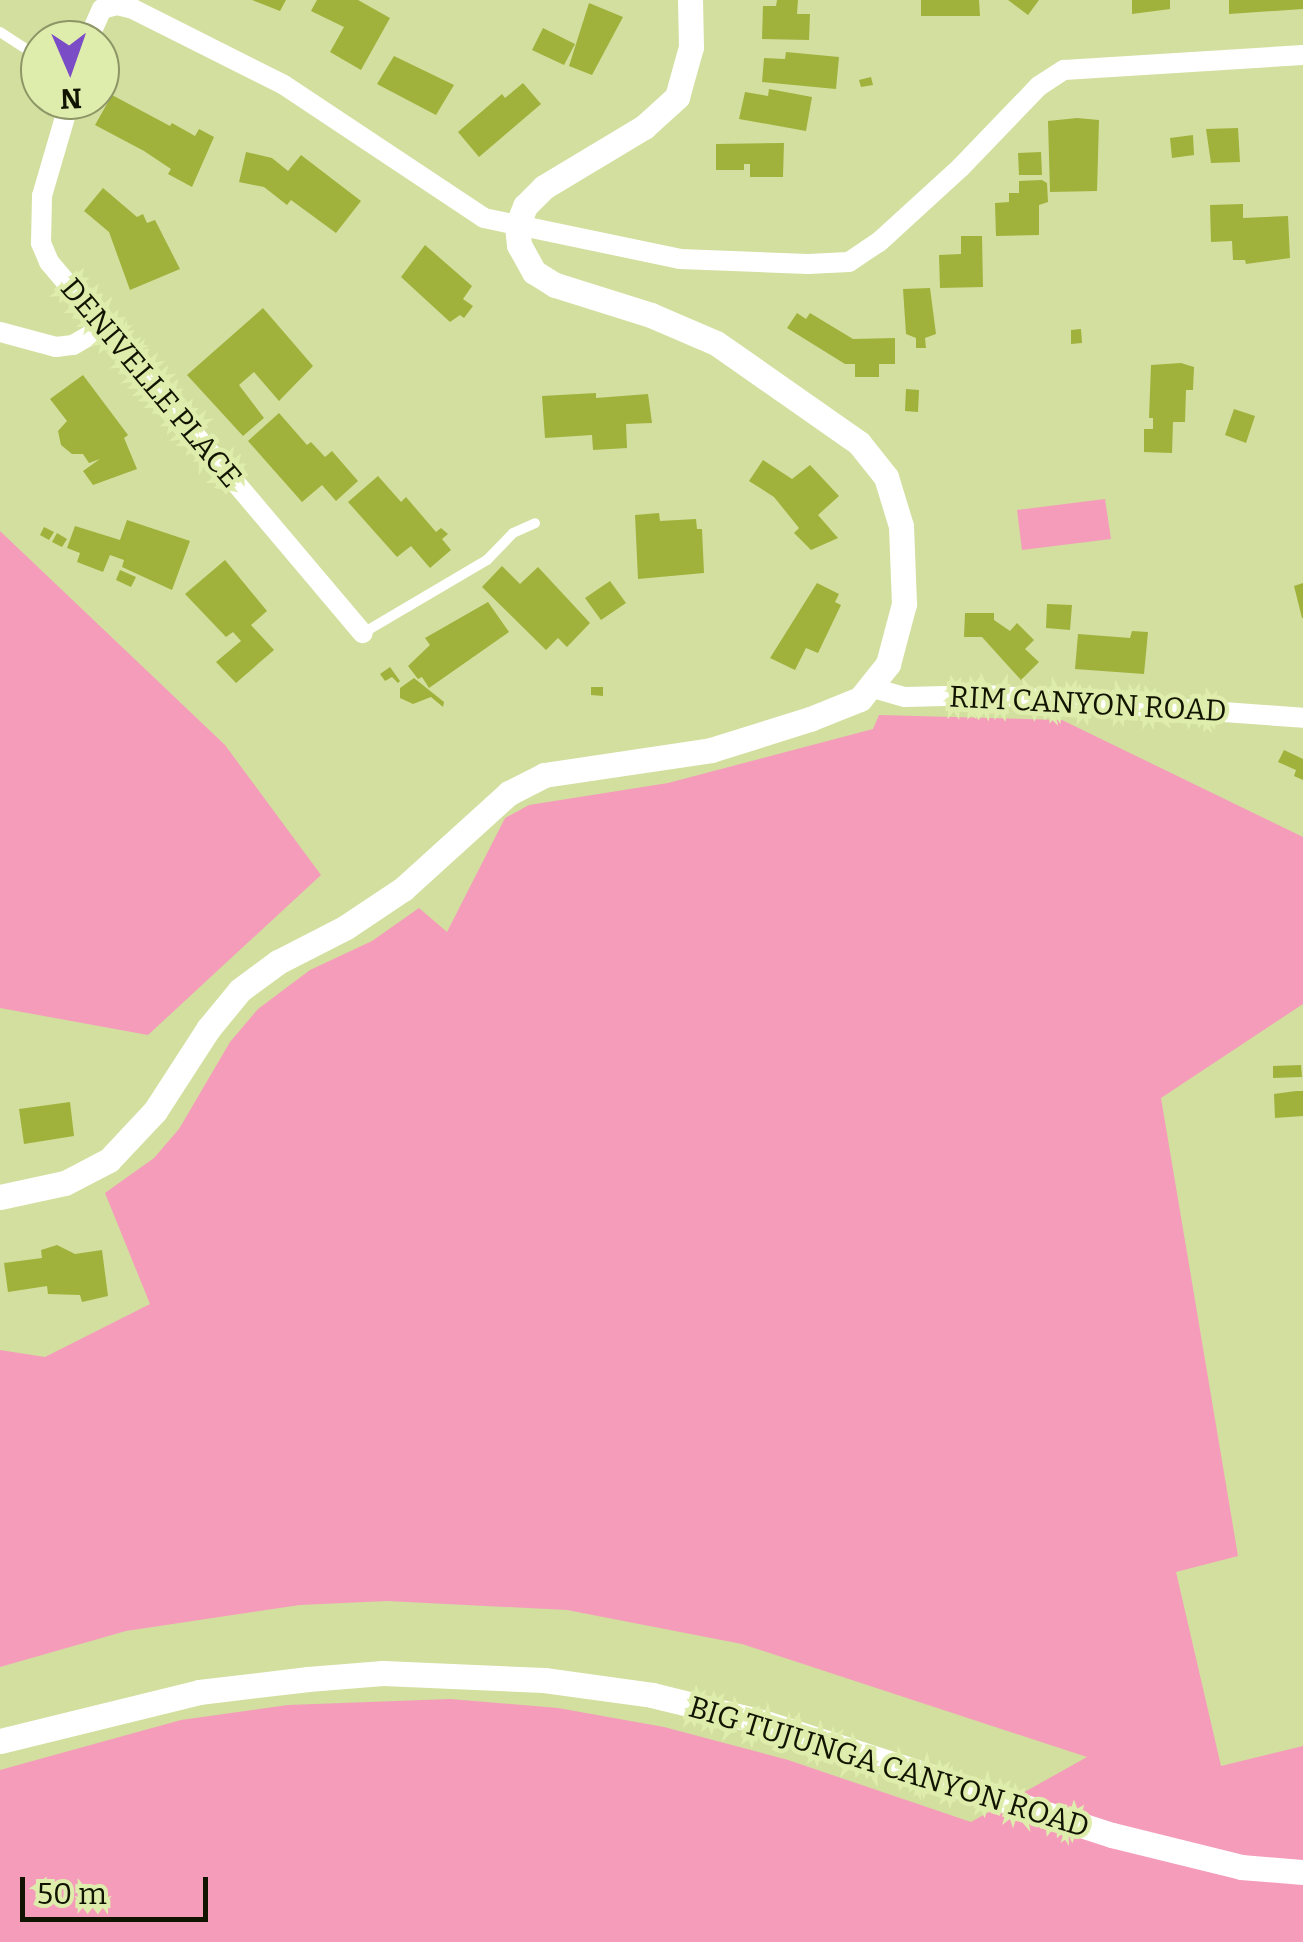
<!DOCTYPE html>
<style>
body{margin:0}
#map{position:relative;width:1303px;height:1942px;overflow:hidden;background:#d2df9f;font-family:Bitter,serif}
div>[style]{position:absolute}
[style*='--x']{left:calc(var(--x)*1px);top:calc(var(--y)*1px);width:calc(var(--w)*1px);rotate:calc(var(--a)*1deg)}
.green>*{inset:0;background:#f59cbb}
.building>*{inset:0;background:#a0b23b}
.service>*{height:10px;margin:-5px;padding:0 5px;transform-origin:5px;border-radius:5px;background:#fff}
.minor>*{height:20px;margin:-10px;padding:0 10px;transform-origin:10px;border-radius:10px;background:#fff}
.tertiary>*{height:25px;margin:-12.5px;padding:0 12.5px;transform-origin:12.5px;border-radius:12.5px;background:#fff}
span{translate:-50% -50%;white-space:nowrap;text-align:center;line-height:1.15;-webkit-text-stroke:9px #dfedac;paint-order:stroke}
.street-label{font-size:30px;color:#111400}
.north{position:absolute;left:20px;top:20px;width:100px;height:100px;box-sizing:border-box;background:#dfedac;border:2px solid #8d9667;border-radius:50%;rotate:178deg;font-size:28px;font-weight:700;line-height:40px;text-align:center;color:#111400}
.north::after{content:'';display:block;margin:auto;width:35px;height:45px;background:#7a4cc5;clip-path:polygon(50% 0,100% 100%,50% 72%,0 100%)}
.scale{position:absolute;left:20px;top:1877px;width:188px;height:45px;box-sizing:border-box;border:5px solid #111400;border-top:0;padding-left:12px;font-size:30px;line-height:35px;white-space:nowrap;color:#111400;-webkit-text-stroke:8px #dfedac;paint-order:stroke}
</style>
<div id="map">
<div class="green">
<i style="clip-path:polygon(1105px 499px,1111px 539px,1022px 550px,1017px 510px)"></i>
<i style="clip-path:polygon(0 531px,225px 745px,321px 875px,148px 1035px,0 1008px)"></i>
<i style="clip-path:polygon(879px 715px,1062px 720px,1303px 837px,1303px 1004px,1161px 1098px,1238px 1556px,1176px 1572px,1221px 1766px,1303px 1746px,1303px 1942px,0 1942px,0 1770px,181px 1720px,288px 1705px,450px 1699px,558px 1708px,664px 1727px,788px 1760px,971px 1822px,1087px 1757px,742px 1644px,567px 1610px,387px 1601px,300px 1605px,126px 1631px,0 1667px,0 1350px,45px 1357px,150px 1304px,105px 1193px,154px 1158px,179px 1129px,230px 1042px,258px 1009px,310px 970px,372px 941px,419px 908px,447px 932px,505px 818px,529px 805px,668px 783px,873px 729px)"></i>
</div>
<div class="building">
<i style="clip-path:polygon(252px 0,286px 0,280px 11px)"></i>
<i style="clip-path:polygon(317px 0,358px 0,390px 18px,361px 70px,330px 52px,344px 27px,311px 11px)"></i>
<i style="clip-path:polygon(777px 0,798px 0,797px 14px,810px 14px,809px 40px,762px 39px,763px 6px,776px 6px)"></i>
<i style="clip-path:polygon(921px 0,979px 0,980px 16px,921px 16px)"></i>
<i style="clip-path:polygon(1008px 0,1039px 0,1028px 15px)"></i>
<i style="clip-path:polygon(1132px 0,1170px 0,1170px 9px,1132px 14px)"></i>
<i style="clip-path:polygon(1229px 0,1303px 0,1303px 9px,1229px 14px)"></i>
<i style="clip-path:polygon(589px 3px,623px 17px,592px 75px,569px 66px)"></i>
<i style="clip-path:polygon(543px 28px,575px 44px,564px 65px,532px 50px)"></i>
<i style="clip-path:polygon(786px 52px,839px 57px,836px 89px,762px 82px,764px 58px,785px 59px)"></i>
<i style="clip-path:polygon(394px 56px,454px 85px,436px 115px,377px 84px)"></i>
<i style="clip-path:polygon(871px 77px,873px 85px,861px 87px,859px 80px)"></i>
<i style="clip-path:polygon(523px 83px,541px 104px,479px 157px,458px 132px,502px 94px,505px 98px)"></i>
<i style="clip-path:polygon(769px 89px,812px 97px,806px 131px,739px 119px,745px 92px,768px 96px)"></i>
<i style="clip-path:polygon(112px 95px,170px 126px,172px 123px,195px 136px,199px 129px,214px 137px,192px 187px,168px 174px,171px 169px,144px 151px,95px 125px)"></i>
<i style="clip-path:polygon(1077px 118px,1099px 120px,1097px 191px,1050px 192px,1048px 121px)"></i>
<i style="clip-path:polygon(1238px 128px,1240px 162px,1211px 163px,1206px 129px)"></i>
<i style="clip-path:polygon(1193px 135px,1194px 155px,1172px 158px,1170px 138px)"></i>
<i style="clip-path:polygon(784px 143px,783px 177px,750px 177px,750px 164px,744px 164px,744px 170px,716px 170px,716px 144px)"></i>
<i style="clip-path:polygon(246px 152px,272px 158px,288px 171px,301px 155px,361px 201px,336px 233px,291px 200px,287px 205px,264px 187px,239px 182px)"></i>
<i style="clip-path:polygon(1041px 152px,1042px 175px,1019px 175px,1018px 153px)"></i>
<i style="clip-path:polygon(1042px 180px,1047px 183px,1048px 202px,1039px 205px,1039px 235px,996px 236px,995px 203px,1009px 202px,1009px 193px,1019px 193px,1019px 181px)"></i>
<i style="clip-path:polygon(103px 188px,137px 217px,143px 214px,147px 223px,155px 220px,180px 269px,130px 290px,109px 232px,84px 211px)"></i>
<i style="clip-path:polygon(1243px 204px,1243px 218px,1288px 216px,1290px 258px,1246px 264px,1245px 260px,1233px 260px,1232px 241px,1211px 242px,1210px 205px)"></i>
<i style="clip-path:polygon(961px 236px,982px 236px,983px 287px,940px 288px,939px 255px,961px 254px)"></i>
<i style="clip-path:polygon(425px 245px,472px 286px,463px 299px,473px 306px,464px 318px,460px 315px,450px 322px,401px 277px)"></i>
<i style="clip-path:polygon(930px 288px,936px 334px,925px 338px,926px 348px,916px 348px,916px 338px,906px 334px,903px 289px)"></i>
<i style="clip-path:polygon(263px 308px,313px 366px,279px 401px,254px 372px,239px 385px,264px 418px,243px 436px,187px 375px)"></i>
<i style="clip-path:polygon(797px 313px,806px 319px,810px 313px,853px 339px,895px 338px,895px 364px,879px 364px,879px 377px,855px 377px,855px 364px,845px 364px,787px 328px)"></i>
<i style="clip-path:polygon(1081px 329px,1082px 343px,1071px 344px,1071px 330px)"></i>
<i style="clip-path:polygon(1181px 363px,1194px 367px,1193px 390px,1186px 390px,1185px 422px,1173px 422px,1172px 453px,1144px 452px,1144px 429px,1153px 429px,1153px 418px,1149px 418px,1151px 365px)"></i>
<i style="clip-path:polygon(83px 375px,128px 435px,124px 438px,137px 469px,93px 485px,83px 471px,100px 459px,89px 463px,83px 454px,72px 454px,61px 445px,58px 431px,67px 421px,50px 399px)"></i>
<i style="clip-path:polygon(906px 389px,919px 390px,918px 412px,905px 411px)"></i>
<i style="clip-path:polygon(596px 393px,596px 398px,648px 394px,652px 423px,626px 424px,627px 448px,593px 450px,592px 435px,545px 438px,542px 396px)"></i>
<i style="clip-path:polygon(1234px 409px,1255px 416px,1246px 443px,1225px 435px)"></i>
<i style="clip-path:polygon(279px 413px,307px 445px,311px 442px,325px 457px,332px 451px,358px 481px,336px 501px,322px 485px,302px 502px,248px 441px)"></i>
<i style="clip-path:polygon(763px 460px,792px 479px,810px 465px,839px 496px,818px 515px,838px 538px,811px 550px,794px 533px,799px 528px,774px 497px,749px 481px)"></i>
<i style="clip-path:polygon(378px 476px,401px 502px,406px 497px,436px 532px,441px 528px,448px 534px,442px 539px,451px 550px,430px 568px,411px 546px,397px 557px,348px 502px)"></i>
<i style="clip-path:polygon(659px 513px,660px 521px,696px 519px,697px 529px,702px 529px,704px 573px,638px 579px,635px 515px)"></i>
<i style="clip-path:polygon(127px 520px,190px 541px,172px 590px,122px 567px,124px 560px,110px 555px,103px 572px,77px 562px,80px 553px,67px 548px,75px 526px,120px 540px)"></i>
<i style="clip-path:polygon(44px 527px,54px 532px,49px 540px,40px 535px)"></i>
<i style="clip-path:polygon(57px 533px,67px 539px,62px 547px,52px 542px)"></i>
<i style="clip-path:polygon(225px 560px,267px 611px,251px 625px,274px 650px,236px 683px,216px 662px,241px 641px,233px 632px,226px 637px,185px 594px)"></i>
<i style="clip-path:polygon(502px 566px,520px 584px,538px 567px,590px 623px,567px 647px,558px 638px,546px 650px,482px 587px)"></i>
<i style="clip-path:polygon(120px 570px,136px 577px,131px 587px,116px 580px)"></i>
<i style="clip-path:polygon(610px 581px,626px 603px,601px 620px,585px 598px)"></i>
<i style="clip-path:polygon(817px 583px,839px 594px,835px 602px,841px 605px,818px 653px,806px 648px,795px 670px,770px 658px)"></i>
<i style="clip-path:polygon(1303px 583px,1303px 618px,1302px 618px,1294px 586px)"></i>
<i style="clip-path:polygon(488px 602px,509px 632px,429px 688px,422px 677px,418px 679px,408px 666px,430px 645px,425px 638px)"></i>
<i style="clip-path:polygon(1047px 604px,1072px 605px,1070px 630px,1046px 628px)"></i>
<i style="clip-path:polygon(965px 613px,994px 613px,994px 620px,1010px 631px,1017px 623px,1034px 640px,1025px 649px,1039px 662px,1021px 680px,982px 637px,964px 637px)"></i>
<i style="clip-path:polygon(1132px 631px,1148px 632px,1144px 674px,1075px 669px,1078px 634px,1130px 638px)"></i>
<i style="clip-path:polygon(390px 667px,400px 681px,398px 683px,392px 677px,385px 681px,380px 674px)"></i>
<i style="clip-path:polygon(414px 678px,444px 702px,443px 707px,431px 697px,413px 704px,400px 698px,400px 688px)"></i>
<i style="clip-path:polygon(591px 687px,603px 687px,603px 696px,591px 695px)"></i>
<i style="clip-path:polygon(1284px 750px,1303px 759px,1303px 780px,1294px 776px,1296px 770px,1278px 762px)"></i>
<i style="clip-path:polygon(1301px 1065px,1302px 1077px,1273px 1078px,1273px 1066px)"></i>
<i style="clip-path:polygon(1296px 1091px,1303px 1091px,1303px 1116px,1275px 1118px,1274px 1094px)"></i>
<i style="clip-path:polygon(70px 1102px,74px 1136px,24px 1144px,19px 1109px)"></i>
<i style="clip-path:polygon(57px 1245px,75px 1254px,102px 1250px,108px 1296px,82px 1302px,80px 1295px,48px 1294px,47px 1286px,8px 1292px,4px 1263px,42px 1258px,41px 1250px)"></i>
</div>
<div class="service">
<i style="--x:0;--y:32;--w:48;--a:33"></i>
<i style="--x:363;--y:633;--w:144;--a:-30.5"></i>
<i style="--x:487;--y:560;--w:37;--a:-46"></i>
<i style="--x:513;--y:533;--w:24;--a:-24"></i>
</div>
<div class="minor">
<i style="--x:88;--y:40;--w:34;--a:-66"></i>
<i style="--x:102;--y:9;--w:16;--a:-15"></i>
<i style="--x:117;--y:5;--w:16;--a:14"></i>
<i style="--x:133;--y:9;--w:169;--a:26.7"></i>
<i style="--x:284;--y:85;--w:240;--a:33.6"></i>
<i style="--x:484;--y:218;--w:200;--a:11.8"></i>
<i style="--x:680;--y:259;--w:128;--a:2.2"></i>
<i style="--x:808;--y:264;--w:41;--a:-2.8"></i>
<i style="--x:849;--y:262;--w:36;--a:-34"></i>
<i style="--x:879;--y:242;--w:111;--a:-42.4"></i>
<i style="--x:961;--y:167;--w:112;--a:-46.1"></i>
<i style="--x:1039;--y:86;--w:30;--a:-33"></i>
<i style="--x:1064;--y:70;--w:239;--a:-3.6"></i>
<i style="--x:70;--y:100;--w:100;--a:106.3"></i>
<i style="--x:42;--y:196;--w:47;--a:91.2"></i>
<i style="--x:41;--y:243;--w:21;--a:67"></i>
<i style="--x:49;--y:262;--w:486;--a:49.8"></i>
<i style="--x:0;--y:332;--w:58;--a:15"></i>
<i style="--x:56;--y:347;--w:17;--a:-7"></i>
<i style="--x:73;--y:345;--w:36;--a:-30"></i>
<i style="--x:873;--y:688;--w:33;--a:16"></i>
<i style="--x:905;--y:697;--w:81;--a:-1.4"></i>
<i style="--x:986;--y:695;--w:318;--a:4.1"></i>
</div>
<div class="tertiary">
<i style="--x:0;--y:1197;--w:66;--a:-12.2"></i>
<i style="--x:65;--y:1183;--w:50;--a:-27.6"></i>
<i style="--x:109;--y:1160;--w:67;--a:-46.8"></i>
<i style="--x:155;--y:1111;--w:98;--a:-57.1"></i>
<i style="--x:208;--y:1029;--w:50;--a:-50.6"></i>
<i style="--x:240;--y:990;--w:47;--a:-36.4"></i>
<i style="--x:278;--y:962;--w:76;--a:-27.2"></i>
<i style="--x:346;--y:927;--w:69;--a:-33.7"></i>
<i style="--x:403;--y:889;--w:143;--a:-42.2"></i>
<i style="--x:509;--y:793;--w:39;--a:-27"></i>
<i style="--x:544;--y:775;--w:169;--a:-8.5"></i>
<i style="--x:711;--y:750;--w:104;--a:-17.4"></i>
<i style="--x:810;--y:719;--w:54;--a:-21.8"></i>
<i style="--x:860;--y:699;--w:45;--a:-51.3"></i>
<i style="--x:888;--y:664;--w:62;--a:-75.1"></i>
<i style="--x:904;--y:604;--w:78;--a:-92.2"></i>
<i style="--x:901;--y:526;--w:51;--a:-107"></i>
<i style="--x:886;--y:477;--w:43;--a:-128.5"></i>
<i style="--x:859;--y:443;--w:174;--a:-145"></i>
<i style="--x:716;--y:343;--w:71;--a:-156.7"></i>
<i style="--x:651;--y:315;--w:101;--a:-162.6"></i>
<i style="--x:555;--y:285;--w:25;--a:-148"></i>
<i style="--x:534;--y:272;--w:31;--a:-119"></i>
<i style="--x:519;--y:245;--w:19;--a:-96"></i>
<i style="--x:517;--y:226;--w:22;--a:-68"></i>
<i style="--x:525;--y:206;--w:27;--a:-45"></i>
<i style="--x:544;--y:187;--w:117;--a:-31"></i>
<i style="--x:644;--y:127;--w:45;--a:-42.3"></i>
<i style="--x:677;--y:97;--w:52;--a:-74.4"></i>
<i style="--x:691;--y:47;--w:47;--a:-91.2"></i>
<i style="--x:0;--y:1741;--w:205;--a:-13.8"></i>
<i style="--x:199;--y:1692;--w:110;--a:-6.8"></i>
<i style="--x:308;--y:1679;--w:75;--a:-4.6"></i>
<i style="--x:383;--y:1673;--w:161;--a:2.5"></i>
<i style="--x:544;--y:1680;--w:109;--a:7.9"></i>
<i style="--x:652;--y:1695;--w:113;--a:13.8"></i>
<i style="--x:762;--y:1722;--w:368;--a:17.9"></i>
<i style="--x:1112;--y:1835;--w:133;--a:13.9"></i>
<i style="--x:1241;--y:1867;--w:62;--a:4.6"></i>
</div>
<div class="street-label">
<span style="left:151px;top:383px;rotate:50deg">DENIVELLE PLACE</span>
<span style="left:1088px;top:704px;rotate:3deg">RIM CANYON ROAD</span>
<span style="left:889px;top:1767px;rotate:17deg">BIG TUJUNGA CANYON ROAD</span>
</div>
<div class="north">N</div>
<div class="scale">50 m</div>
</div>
